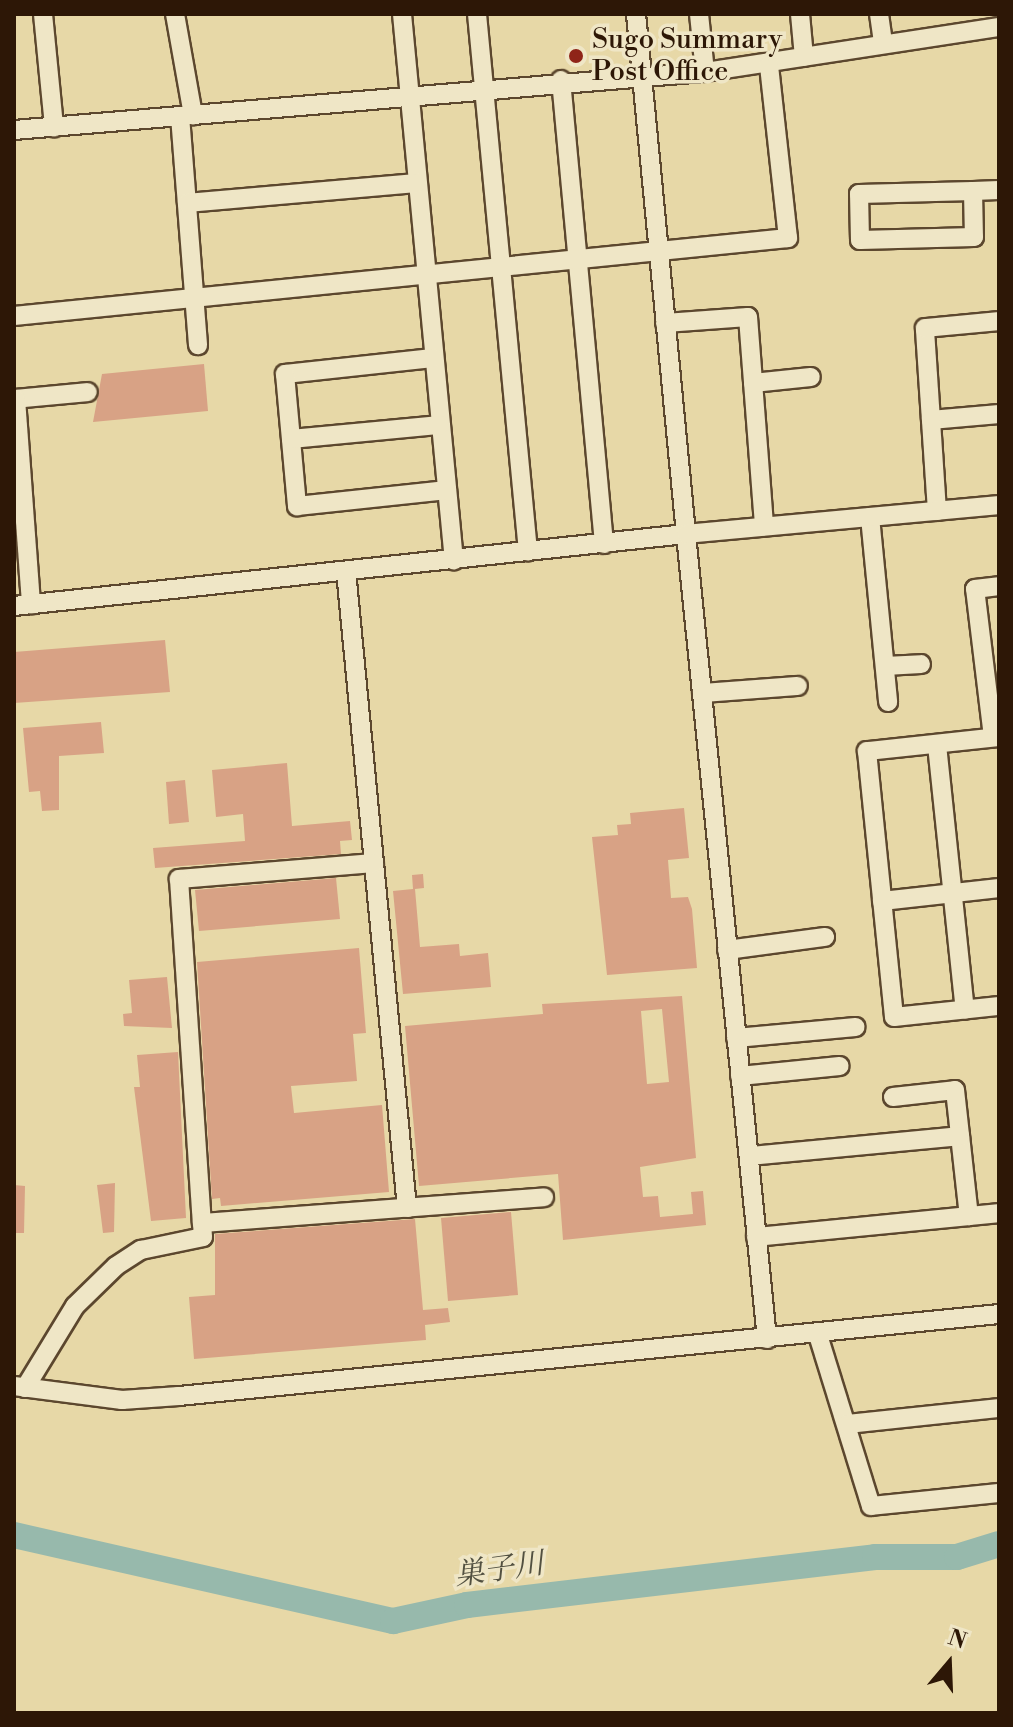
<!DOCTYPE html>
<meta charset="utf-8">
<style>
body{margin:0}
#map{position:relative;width:1013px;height:1727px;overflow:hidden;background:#e7d8a7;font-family:"Libre Bodoni","Noto Serif JP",serif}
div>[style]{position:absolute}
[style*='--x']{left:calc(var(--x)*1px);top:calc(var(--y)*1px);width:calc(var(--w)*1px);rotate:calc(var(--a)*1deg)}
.river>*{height:26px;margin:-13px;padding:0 13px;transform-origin:13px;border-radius:13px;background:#97b9ac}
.building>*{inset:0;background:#d8a285}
.roads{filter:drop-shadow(2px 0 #5c472e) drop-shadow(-2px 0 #5c472e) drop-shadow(0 2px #5c472e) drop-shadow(0 -2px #5c472e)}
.minor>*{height:18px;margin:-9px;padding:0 9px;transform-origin:9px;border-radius:9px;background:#efe6c6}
.dots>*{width:22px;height:22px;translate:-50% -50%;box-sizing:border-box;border:4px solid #efe6c6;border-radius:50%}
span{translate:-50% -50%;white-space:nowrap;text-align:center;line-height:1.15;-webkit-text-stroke:7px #efe6c6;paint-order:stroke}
.poi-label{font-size:28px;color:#2d1706}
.left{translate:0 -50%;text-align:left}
.water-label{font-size:30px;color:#525040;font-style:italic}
.frame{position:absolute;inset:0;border:16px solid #2d1706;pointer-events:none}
.north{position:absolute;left:909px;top:1623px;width:80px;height:80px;-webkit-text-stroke:6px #efe6c6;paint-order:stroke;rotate:19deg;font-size:22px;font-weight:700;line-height:32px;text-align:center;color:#2d1706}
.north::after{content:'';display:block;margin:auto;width:28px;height:36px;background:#2d1706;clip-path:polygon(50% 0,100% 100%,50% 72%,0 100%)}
</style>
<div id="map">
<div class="river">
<i style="--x:14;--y:1535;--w:389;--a:12.8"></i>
<i style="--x:393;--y:1621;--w:76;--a:-12.2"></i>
<i style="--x:467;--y:1605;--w:411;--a:-6.7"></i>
<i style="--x:875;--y:1557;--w:82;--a:0"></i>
<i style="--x:957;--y:1557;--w:44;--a:-17.2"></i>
</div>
<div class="building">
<i style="clip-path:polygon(204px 364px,208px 411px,93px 422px,102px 374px)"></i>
<i style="clip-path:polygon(165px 640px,170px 692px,14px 703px,14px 652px)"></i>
<i style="clip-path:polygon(101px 722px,104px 753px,59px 756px,59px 810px,42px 811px,40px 791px,29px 792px,23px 728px)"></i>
<i style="clip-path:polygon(287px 763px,292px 826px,350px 821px,352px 840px,340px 841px,341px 854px,155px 868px,153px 848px,245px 841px,243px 814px,216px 817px,212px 770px)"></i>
<i style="clip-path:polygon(185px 780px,189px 822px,169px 824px,166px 782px)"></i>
<i style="clip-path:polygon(684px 808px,689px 858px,668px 860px,671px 898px,688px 897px,692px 909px,697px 968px,607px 975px,592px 837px,618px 835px,617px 825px,631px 824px,630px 813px)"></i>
<i style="clip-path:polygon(423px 874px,424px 888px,415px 889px,420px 947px,459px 944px,460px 956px,488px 953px,491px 987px,403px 994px,393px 891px,413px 889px,412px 875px)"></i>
<i style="clip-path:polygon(336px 878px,340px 919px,199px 931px,195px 890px)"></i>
<i style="clip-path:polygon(359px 948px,366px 1033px,353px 1034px,357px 1081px,291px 1086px,294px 1113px,382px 1105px,389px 1192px,221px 1206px,220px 1198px,212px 1199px,197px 962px)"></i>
<i style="clip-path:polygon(167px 977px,172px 1028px,124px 1026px,123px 1014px,132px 1013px,129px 980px)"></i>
<i style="clip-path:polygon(evenodd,682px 996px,696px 1158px,640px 1167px,643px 1197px,658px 1196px,660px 1217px,693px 1214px,691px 1192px,703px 1191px,706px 1225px,563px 1240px,558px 1174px,419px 1186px,405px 1026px,543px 1014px,542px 1004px,682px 996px,662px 1009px,669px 1082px,647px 1084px,641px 1011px,662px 1009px)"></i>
<i style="clip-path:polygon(178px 1052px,186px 1218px,151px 1221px,134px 1087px,140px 1087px,137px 1055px)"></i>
<i style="clip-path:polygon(115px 1183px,114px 1232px,103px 1233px,97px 1185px)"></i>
<i style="clip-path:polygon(14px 1185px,25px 1186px,24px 1233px,14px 1233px)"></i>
<i style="clip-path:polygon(511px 1212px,518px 1295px,448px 1301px,441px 1218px)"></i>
<i style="clip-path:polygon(415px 1219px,423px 1310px,448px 1308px,450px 1322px,425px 1325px,426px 1340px,194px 1359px,189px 1297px,215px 1295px,215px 1234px)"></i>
</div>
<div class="roads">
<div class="minor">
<i style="--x:43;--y:14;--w:114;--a:84.4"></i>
<i style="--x:175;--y:14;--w:103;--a:79.9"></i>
<i style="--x:402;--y:14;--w:549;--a:84.57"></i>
<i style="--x:477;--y:14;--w:540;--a:84.58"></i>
<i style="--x:699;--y:14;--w:58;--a:84.1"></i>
<i style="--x:800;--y:14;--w:43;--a:84.7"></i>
<i style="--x:879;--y:14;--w:29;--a:82"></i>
<i style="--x:561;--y:80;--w:466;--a:84.7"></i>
<i style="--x:180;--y:116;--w:230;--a:85.5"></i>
<i style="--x:14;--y:130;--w:693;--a:-4.8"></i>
<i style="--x:705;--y:72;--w:297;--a:-8.7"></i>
<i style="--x:973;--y:191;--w:46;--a:88.8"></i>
<i style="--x:974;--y:237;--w:114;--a:178.5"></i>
<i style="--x:860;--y:240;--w:46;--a:-91.2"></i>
<i style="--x:859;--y:194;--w:114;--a:-1.5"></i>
<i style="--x:973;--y:191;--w:26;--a:-2"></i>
<i style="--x:187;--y:203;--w:230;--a:-5"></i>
<i style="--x:14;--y:316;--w:778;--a:-5.75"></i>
<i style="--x:788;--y:238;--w:174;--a:-96.3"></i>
<i style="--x:665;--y:323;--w:83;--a:-4.1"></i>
<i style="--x:748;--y:317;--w:210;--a:85.6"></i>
<i style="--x:433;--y:358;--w:149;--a:173.8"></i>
<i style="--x:285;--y:374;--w:133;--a:84.8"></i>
<i style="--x:297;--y:506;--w:151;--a:-6.1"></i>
<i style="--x:753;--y:383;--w:58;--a:-5.9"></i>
<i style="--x:14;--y:399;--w:74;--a:-5.4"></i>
<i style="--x:16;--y:399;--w:206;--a:85.8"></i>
<i style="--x:931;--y:420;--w:68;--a:-5"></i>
<i style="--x:291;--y:439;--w:150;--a:-5.4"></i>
<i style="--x:937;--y:511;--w:183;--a:-93.8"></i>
<i style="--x:925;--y:328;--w:74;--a:-5.4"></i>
<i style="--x:870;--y:517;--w:186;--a:84.4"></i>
<i style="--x:346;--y:571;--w:640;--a:84.53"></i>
<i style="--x:14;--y:606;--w:676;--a:-6.12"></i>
<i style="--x:686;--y:534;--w:522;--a:-95.49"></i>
<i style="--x:885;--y:666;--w:36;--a:-3"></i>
<i style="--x:702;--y:693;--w:96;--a:-4.2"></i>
<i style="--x:993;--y:737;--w:149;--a:-96.9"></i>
<i style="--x:975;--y:589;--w:24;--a:-7"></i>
<i style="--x:999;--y:737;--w:133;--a:173.9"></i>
<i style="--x:867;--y:751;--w:267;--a:84.2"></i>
<i style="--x:894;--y:1017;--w:106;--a:-6"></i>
<i style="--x:937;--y:745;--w:266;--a:84"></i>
<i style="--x:374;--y:863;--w:196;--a:175.3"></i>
<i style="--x:179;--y:879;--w:345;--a:86.2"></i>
<i style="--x:202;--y:1223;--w:343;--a:-4.3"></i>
<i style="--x:882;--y:901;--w:118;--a:-6.3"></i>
<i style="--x:727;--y:950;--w:99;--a:-7.6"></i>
<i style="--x:736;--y:1038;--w:120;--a:-5.3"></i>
<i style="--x:740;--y:1076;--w:100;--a:-5.7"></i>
<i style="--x:893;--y:1097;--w:62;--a:-6.4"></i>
<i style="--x:955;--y:1090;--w:127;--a:83.7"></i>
<i style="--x:750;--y:1156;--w:211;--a:-5.4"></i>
<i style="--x:756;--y:1237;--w:244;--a:-5.6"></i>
<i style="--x:818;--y:1335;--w:179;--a:72.8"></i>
<i style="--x:871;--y:1506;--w:129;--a:-5.8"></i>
<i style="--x:767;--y:1339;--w:809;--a:-95.75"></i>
<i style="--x:686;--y:534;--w:314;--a:-5.3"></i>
<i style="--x:14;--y:1386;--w:109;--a:7.4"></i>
<i style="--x:122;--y:1400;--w:57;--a:-4"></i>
<i style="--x:179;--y:1396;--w:824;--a:-5.71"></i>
<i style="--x:25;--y:1388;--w:96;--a:-58.6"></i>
<i style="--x:75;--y:1306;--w:57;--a:-44.3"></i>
<i style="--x:116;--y:1266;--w:30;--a:-33"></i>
<i style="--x:141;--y:1250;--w:63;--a:-11.8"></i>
<i style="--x:203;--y:1237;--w:14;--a:-94"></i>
<i style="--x:847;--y:1424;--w:152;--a:-6"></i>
</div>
</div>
<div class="dots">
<i style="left:576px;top:56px;background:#8f2418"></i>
</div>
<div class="poi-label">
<span class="left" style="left:592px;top:56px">Sugo Summary<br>Post Office</span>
</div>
<div class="water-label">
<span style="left:499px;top:1570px;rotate:-8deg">巣子川</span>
</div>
<div class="frame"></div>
<div class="north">N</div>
</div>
